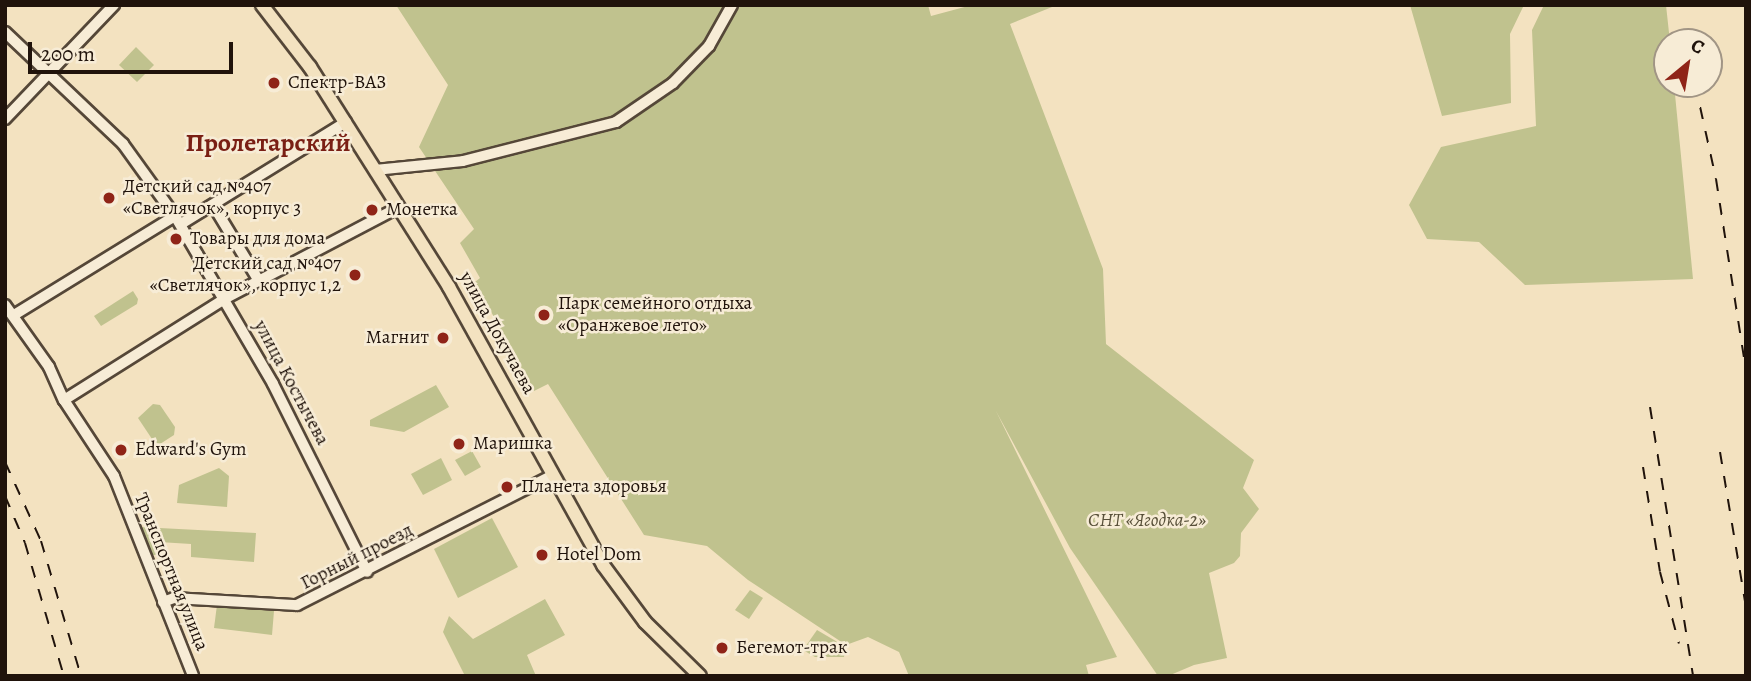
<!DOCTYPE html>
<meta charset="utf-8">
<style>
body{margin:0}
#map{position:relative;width:1751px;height:681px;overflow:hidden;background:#f3e2c0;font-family:Alegreya,serif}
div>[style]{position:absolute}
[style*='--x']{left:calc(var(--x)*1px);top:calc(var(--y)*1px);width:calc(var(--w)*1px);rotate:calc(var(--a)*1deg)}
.green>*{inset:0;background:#c0c28e}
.roads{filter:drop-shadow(2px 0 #554738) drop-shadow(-2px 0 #554738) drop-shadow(0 2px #554738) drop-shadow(0 -2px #554738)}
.minor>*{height:10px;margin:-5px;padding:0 5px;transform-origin:5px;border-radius:5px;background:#f7ecd6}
.major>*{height:12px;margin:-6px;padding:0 6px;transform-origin:6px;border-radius:6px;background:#f3e2c0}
.rail>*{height:2px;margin-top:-1px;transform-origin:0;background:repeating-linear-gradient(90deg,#20130b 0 12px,transparent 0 24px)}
.dots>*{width:19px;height:19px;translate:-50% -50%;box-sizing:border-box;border:4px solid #f7ecd6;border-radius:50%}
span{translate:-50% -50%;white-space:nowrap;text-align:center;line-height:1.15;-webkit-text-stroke:5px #f7ecd6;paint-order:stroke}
.poi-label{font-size:19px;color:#20130b}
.left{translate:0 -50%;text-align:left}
.right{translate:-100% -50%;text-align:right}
.street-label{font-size:19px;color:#20130b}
.park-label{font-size:19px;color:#585039;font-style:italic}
.district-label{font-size:26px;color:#7a1f14;font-weight:700}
.frame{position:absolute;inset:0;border:7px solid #20130b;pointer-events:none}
.north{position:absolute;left:1653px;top:28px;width:70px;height:70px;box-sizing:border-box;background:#f7ecd6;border:2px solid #a19585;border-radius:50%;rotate:30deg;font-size:19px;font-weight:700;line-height:28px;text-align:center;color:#20130b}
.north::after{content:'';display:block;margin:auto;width:24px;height:32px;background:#8f2418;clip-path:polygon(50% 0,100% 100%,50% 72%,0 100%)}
.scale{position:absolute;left:28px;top:42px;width:205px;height:32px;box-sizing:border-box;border:4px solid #20130b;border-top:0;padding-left:9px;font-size:21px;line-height:24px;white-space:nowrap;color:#20130b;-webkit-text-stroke:5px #f7ecd6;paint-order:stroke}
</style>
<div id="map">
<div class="green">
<i style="clip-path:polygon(396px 5px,928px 5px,931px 16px,972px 5px,1057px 5px,1010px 24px,1103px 269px,1106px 344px,1254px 460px,1243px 488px,1259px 509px,1241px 533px,1240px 556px,1234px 563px,1209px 573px,1227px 658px,1194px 665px,1168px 676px,1158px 676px,1070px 548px,996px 411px,1117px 657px,1086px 665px,1089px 676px,909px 676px,899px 652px,868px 637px,846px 645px,748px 580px,707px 546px,644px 535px,548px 384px,534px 391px,475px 282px,480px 278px,460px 243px,474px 229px,419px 147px,448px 85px)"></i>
<i style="clip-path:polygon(1410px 5px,1524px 5px,1510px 34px,1511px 103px,1442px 116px)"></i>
<i style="clip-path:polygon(1544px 5px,1666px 5px,1670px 42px,1667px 42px,1667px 84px,1674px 84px,1693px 279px,1525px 285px,1479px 242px,1427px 239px,1409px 205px,1441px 147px,1536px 126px,1532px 30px)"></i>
<i style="clip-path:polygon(136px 47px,154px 65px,137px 82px,119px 65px)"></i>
<i style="clip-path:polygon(133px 291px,138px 299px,137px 304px,101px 326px,94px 316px)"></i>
<i style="clip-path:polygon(436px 385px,449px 407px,404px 432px,370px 426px,370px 420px)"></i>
<i style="clip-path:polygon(153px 404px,160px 405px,175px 427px,174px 435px,160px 444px,154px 442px,138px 418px)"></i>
<i style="clip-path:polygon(472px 451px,481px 467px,465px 476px,455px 460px)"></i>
<i style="clip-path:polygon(441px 458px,452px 480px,423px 495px,411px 474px)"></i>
<i style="clip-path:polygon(219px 468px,229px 476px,227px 507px,177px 503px,179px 485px)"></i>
<i style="clip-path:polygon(492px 518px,518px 567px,458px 598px,434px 549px)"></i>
<i style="clip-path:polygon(140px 527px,256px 533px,254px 562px,191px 557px,191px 544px,159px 542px,158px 555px,152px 555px)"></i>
<i style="clip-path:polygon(750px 590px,763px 598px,749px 619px,735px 610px)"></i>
<i style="clip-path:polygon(545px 599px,565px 635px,527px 655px,536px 676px,465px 676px,443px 632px,449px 616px,473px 639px)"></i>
<i style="clip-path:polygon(217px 605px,274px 611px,272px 635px,214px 628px)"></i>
<i style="clip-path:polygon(817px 630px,846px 647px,844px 657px,815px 657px,803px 650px)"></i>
</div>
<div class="roads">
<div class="minor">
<i style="--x:5;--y:32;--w:163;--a:43.5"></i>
<i style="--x:123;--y:144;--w:89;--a:54.2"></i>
<i style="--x:175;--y:216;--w:194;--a:59.7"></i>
<i style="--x:273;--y:384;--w:210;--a:63.4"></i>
<i style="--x:5;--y:119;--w:158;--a:-46.3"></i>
<i style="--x:375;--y:170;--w:88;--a:-5.8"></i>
<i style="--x:463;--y:161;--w:158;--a:-14.3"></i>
<i style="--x:616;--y:122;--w:69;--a:-34.4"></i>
<i style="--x:673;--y:83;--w:52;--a:-45.8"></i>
<i style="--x:709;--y:46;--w:47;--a:-60.7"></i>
<i style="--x:213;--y:205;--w:89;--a:58.8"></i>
<i style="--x:181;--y:224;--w:194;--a:-31.7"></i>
<i style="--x:5;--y:305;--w:76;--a:54.6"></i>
<i style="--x:49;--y:367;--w:36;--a:66"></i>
<i style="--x:64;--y:400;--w:91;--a:56.7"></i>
<i style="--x:114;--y:476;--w:215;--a:68.4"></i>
<i style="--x:14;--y:315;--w:189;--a:-31.6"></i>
<i style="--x:64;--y:400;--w:191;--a:-32.2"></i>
<i style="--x:226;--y:298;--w:195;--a:-27.7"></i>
<i style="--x:163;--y:602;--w:12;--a:-20"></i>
<i style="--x:174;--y:598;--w:123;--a:3.3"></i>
<i style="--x:297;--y:605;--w:285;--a:-26.9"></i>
</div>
<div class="major">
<i style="--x:262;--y:5;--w:78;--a:52.3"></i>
<i style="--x:310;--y:67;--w:260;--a:57.7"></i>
<i style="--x:449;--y:287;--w:318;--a:61"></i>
<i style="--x:603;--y:565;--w:71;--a:53.6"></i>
<i style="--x:645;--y:622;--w:77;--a:44.5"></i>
</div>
</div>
<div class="rail">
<i style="--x:1695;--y:84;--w:97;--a:77.5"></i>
<i style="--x:1716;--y:179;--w:194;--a:81.1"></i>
<i style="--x:1650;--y:407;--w:272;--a:80.9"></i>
<i style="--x:1720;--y:452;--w:157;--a:80.5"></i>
<i style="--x:5;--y:462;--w:87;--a:65.5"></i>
<i style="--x:41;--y:541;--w:141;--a:73.5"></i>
<i style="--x:1643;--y:467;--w:106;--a:80.8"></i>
<i style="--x:1660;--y:572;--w:74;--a:75.2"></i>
<i style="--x:5;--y:496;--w:51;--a:66.9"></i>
<i style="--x:25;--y:543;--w:139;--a:73.7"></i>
</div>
<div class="dots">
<i style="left:274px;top:83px;background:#8f2418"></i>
<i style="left:109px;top:198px;background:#8f2418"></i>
<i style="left:372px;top:210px;background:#8f2418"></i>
<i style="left:176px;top:239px;background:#8f2418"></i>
<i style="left:355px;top:275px;background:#8f2418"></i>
<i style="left:544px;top:315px;background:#8f2418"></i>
<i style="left:443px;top:338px;background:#8f2418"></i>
<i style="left:459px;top:444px;background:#8f2418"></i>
<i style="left:121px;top:450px;background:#8f2418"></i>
<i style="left:507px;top:487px;background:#8f2418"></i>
<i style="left:542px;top:555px;background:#8f2418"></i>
<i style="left:722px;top:648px;background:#8f2418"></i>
</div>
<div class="poi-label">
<span class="left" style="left:288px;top:83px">Спектр-ВАЗ</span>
<span class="left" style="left:123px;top:198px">Детский сад №407<br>«Светлячок», корпус 3</span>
<span class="left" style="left:386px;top:210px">Монетка</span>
<span class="left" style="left:190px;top:239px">Товары для дома</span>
<span class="right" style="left:341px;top:275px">Детский сад №407<br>«Светлячок», корпус 1,2</span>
<span class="left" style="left:558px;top:315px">Парк семейного отдыха<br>«Оранжевое лето»</span>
<span class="right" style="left:429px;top:338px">Магнит</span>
<span class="left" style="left:473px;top:444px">Маришка</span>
<span class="left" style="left:135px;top:450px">Edward's Gym</span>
<span class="left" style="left:521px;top:487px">Планета здоровья</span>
<span class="left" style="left:556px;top:555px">Hotel Dom</span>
<span class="left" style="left:736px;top:648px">Бегемот-трак</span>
</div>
<div class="street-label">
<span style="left:497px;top:333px;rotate:61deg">улица Докучаева</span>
<span style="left:291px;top:383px;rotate:62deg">улица Костычева</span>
<span style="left:357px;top:557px;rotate:-27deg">Горный проезд</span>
<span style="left:171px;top:572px;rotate:68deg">Транспортная улица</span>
</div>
<div class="park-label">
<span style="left:1147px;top:521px">СНТ «Ягодка-2»</span>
</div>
<div class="district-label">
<span style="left:268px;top:143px">Пролетарский</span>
</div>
<div class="frame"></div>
<div class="north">С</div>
<div class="scale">200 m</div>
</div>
